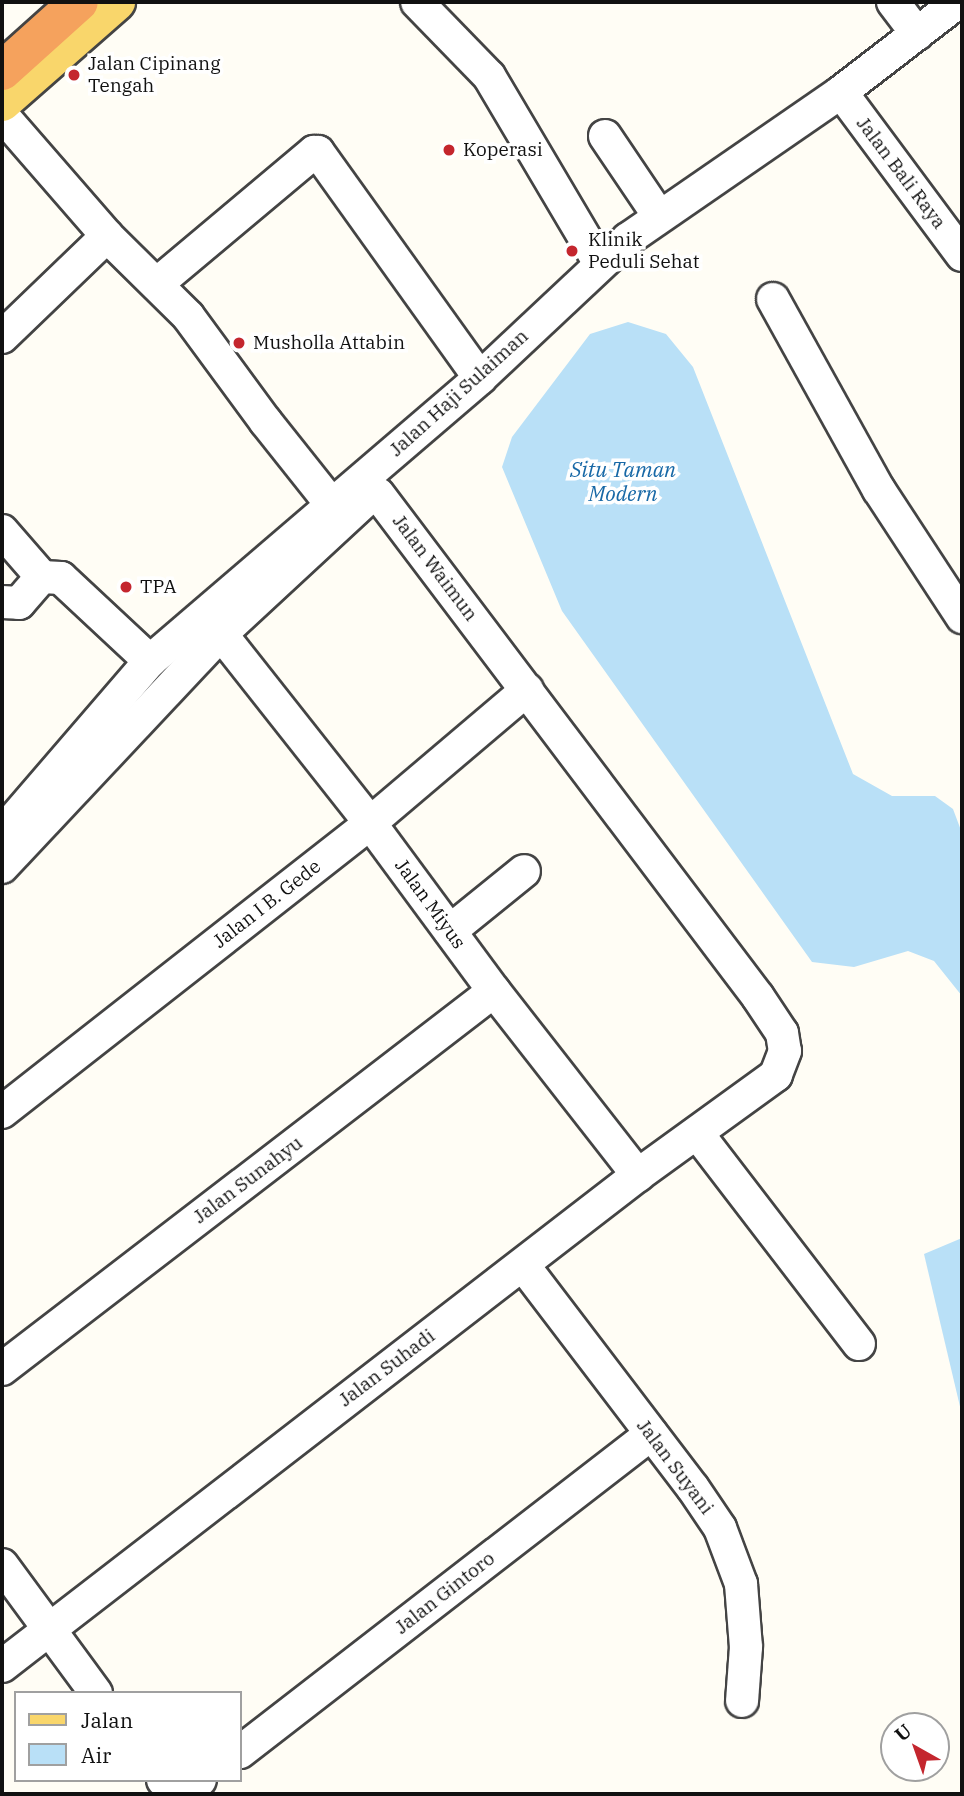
<!DOCTYPE html>
<style>
body{margin:0}
#map{position:relative;width:964px;height:1796px;overflow:hidden;background:#fffdf5;font-family:"IBM Plex Serif",serif}
div>[style]{position:absolute}
[style*='--x']{left:calc(var(--x)*1px);top:calc(var(--y)*1px);width:calc(var(--w)*1px);rotate:calc(var(--a)*1deg)}
.water>*{inset:0;background:#b9e0f7}
.roads{filter:drop-shadow(2px 0 #444) drop-shadow(-2px 0 #444) drop-shadow(0 2px #444) drop-shadow(0 -2px #444)}
.minor>*{height:32px;margin:-16px;padding:0 16px;transform-origin:16px;border-radius:16px;background:#fff}
.major>*{height:38px;margin:-19px;padding:0 19px;transform-origin:19px;border-radius:19px;background:#f9d66b}
.highway>*{height:38px;margin:-19px;padding:0 19px;transform-origin:19px;border-radius:19px;background:#f5a25d}
.dots>*{width:19px;height:19px;translate:-50% -50%;box-sizing:border-box;border:4px solid #fff;border-radius:50%}
span{translate:-50% -50%;white-space:nowrap;text-align:center;line-height:1.15;-webkit-text-stroke:7px #fff;paint-order:stroke}
.poi-label{font-size:19px;color:#111}
.left{translate:0 -50%;text-align:left}
.street-label{font-size:19px;color:#111}
.water-label{font-size:21px;color:#1768a6;font-style:italic}
.frame{position:absolute;inset:0;border:4px solid #111;pointer-events:none}
.legend{position:absolute;left:14px;top:1691px;width:228px;height:91px;box-sizing:border-box;background:#fff;border:2px solid #a0a0a0;margin:0;padding:9px 12px;list-style:none;font-size:21px;color:#111}
.legend li{display:flex;align-items:center;gap:14px;height:35px}
.legend b{width:35px;border:2px solid #a0a0a0}
.north{position:absolute;left:880px;top:1712px;width:70px;height:70px;box-sizing:border-box;background:#fff;border:2px solid #a0a0a0;border-radius:50%;rotate:320deg;font-size:19px;font-weight:700;line-height:28px;text-align:center;color:#111}
.north::after{content:'';display:block;margin:auto;width:24px;height:32px;background:#c4262e;clip-path:polygon(50% 0,100% 100%,50% 72%,0 100%)}
</style>
<div id="map">
<div class="water">
<i style="clip-path:polygon(628px 322px,666px 334px,693px 367px,853px 774px,892px 796px,935px 796px,953px 809px,962px 833px,962px 996px,934px 961px,908px 951px,854px 967px,812px 962px,562px 611px,502px 467px,512px 437px,590px 334px)"></i>
<i style="clip-path:polygon(962px 1238px,962px 1415px,924px 1254px)"></i>
</div>
<div class="roads">
<div class="minor">
<i style="--x:417;--y:2;--w:103;--a:45.8"></i>
<i style="--x:489;--y:76;--w:218;--a:59.4"></i>
<i style="--x:893;--y:2;--w:40;--a:53"></i>
<i style="--x:841;--y:92;--w:203;--a:53.4"></i>
<i style="--x:2;--y:115;--w:160;--a:49"></i>
<i style="--x:107;--y:236;--w:114;--a:44.6"></i>
<i style="--x:188;--y:316;--w:132;--a:53.7"></i>
<i style="--x:266;--y:422;--w:106;--a:51.5"></i>
<i style="--x:605;--y:136;--w:97;--a:56"></i>
<i style="--x:158;--y:283;--w:204;--a:-40"></i>
<i style="--x:314;--y:152;--w:4;--a:0"></i>
<i style="--x:318;--y:152;--w:278;--a:54.4"></i>
<i style="--x:773;--y:299;--w:218;--a:61"></i>
<i style="--x:879;--y:490;--w:152;--a:56.8"></i>
<i style="--x:2;--y:337;--w:146;--a:-43.9"></i>
<i style="--x:2;--y:531;--w:61;--a:49"></i>
<i style="--x:2;--y:602;--w:17;--a:3"></i>
<i style="--x:19;--y:603;--w:35;--a:-49"></i>
<i style="--x:42;--y:577;--w:19;--a:3"></i>
<i style="--x:61;--y:578;--w:122;--a:43"></i>
<i style="--x:221;--y:634;--w:241;--a:51.7"></i>
<i style="--x:370;--y:823;--w:209;--a:53.6"></i>
<i style="--x:494;--y:991;--w:234;--a:52"></i>
<i style="--x:2;--y:833;--w:227;--a:-49.3"></i>
<i style="--x:150;--y:661;--w:435;--a:-40.6"></i>
<i style="--x:480;--y:378;--w:203;--a:-43.2"></i>
<i style="--x:628;--y:239;--w:259;--a:-34.6"></i>
<i style="--x:841;--y:92;--w:148;--a:-37.6"></i>
<i style="--x:2;--y:867;--w:320;--a:-46.8"></i>
<i style="--x:221;--y:634;--w:202;--a:-42.8"></i>
<i style="--x:369;--y:497;--w:9;--a:-18"></i>
<i style="--x:378;--y:494;--w:630;--a:52.93"></i>
<i style="--x:758;--y:997;--w:43;--a:56.3"></i>
<i style="--x:782;--y:1033;--w:18;--a:81"></i>
<i style="--x:785;--y:1051;--w:26;--a:111"></i>
<i style="--x:776;--y:1075;--w:170;--a:144.1"></i>
<i style="--x:638;--y:1175;--w:803;--a:142.33"></i>
<i style="--x:450;--y:931;--w:95;--a:-39"></i>
<i style="--x:2;--y:1112;--w:468;--a:-38.1"></i>
<i style="--x:370;--y:823;--w:206;--a:-40.3"></i>
<i style="--x:697;--y:1133;--w:266;--a:52.5"></i>
<i style="--x:523;--y:1265;--w:280;--a:52.7"></i>
<i style="--x:693;--y:1488;--w:48;--a:56"></i>
<i style="--x:720;--y:1528;--w:60;--a:69.4"></i>
<i style="--x:741;--y:1584;--w:63;--a:85.5"></i>
<i style="--x:746;--y:1647;--w:54;--a:94.2"></i>
<i style="--x:2;--y:1369;--w:620;--a:-37.53"></i>
<i style="--x:2;--y:1565;--w:159;--a:53.7"></i>
<i style="--x:240;--y:1752;--w:520;--a:-37.73"></i>
<i style="--x:163;--y:1780;--w:17;--a:25"></i>
<i style="--x:178;--y:1787;--w:23;--a:-18"></i>
</div>
<div class="major">
<i style="--x:2;--y:102;--w:152;--a:-41.3"></i>
</div>
<div class="highway">
<i style="--x:2;--y:71;--w:103;--a:-41.9"></i>
</div>
</div>
<div class="dots">
<i style="left:74px;top:75px;background:#c4262e"></i>
<i style="left:449px;top:150px;background:#c4262e"></i>
<i style="left:572px;top:251px;background:#c4262e"></i>
<i style="left:239px;top:343px;background:#c4262e"></i>
<i style="left:126px;top:587px;background:#c4262e"></i>
</div>
<div class="poi-label">
<span class="left" style="left:88px;top:75px">Jalan Cipinang<br>Tengah</span>
<span class="left" style="left:463px;top:150px">Koperasi</span>
<span class="left" style="left:588px;top:251px">Klinik<br>Peduli Sehat</span>
<span class="left" style="left:253px;top:343px">Musholla Attabin</span>
<span class="left" style="left:140px;top:587px">TPA</span>
</div>
<div class="street-label">
<span style="left:901px;top:173px;rotate:53deg">Jalan Bali Raya</span>
<span style="left:459px;top:393px;rotate:-42deg">Jalan Haji Sulaiman</span>
<span style="left:435px;top:568px;rotate:53deg">Jalan Waimun</span>
<span style="left:267px;top:904px;rotate:-38deg">Jalan I B. Gede</span>
<span style="left:430px;top:904px;rotate:54deg">Jalan Miyus</span>
<span style="left:248px;top:1180px;rotate:-37deg">Jalan Sunahyu</span>
<span style="left:387px;top:1368px;rotate:-37deg">Jalan Suhadi</span>
<span style="left:675px;top:1467px;rotate:53deg">Jalan Suyani</span>
<span style="left:445px;top:1593px;rotate:-38deg">Jalan Gintoro</span>
</div>
<div class="water-label">
<span style="left:623px;top:481px">Situ Taman<br>Modern</span>
</div>
<div class="frame"></div>
<ul class="legend">
<li><b style="height:9px;background:#f9d66b"></b>Jalan</li>
<li><b style="height:19px;background:#b9e0f7"></b>Air</li>
</ul>
<div class="north">U</div>
</div>
